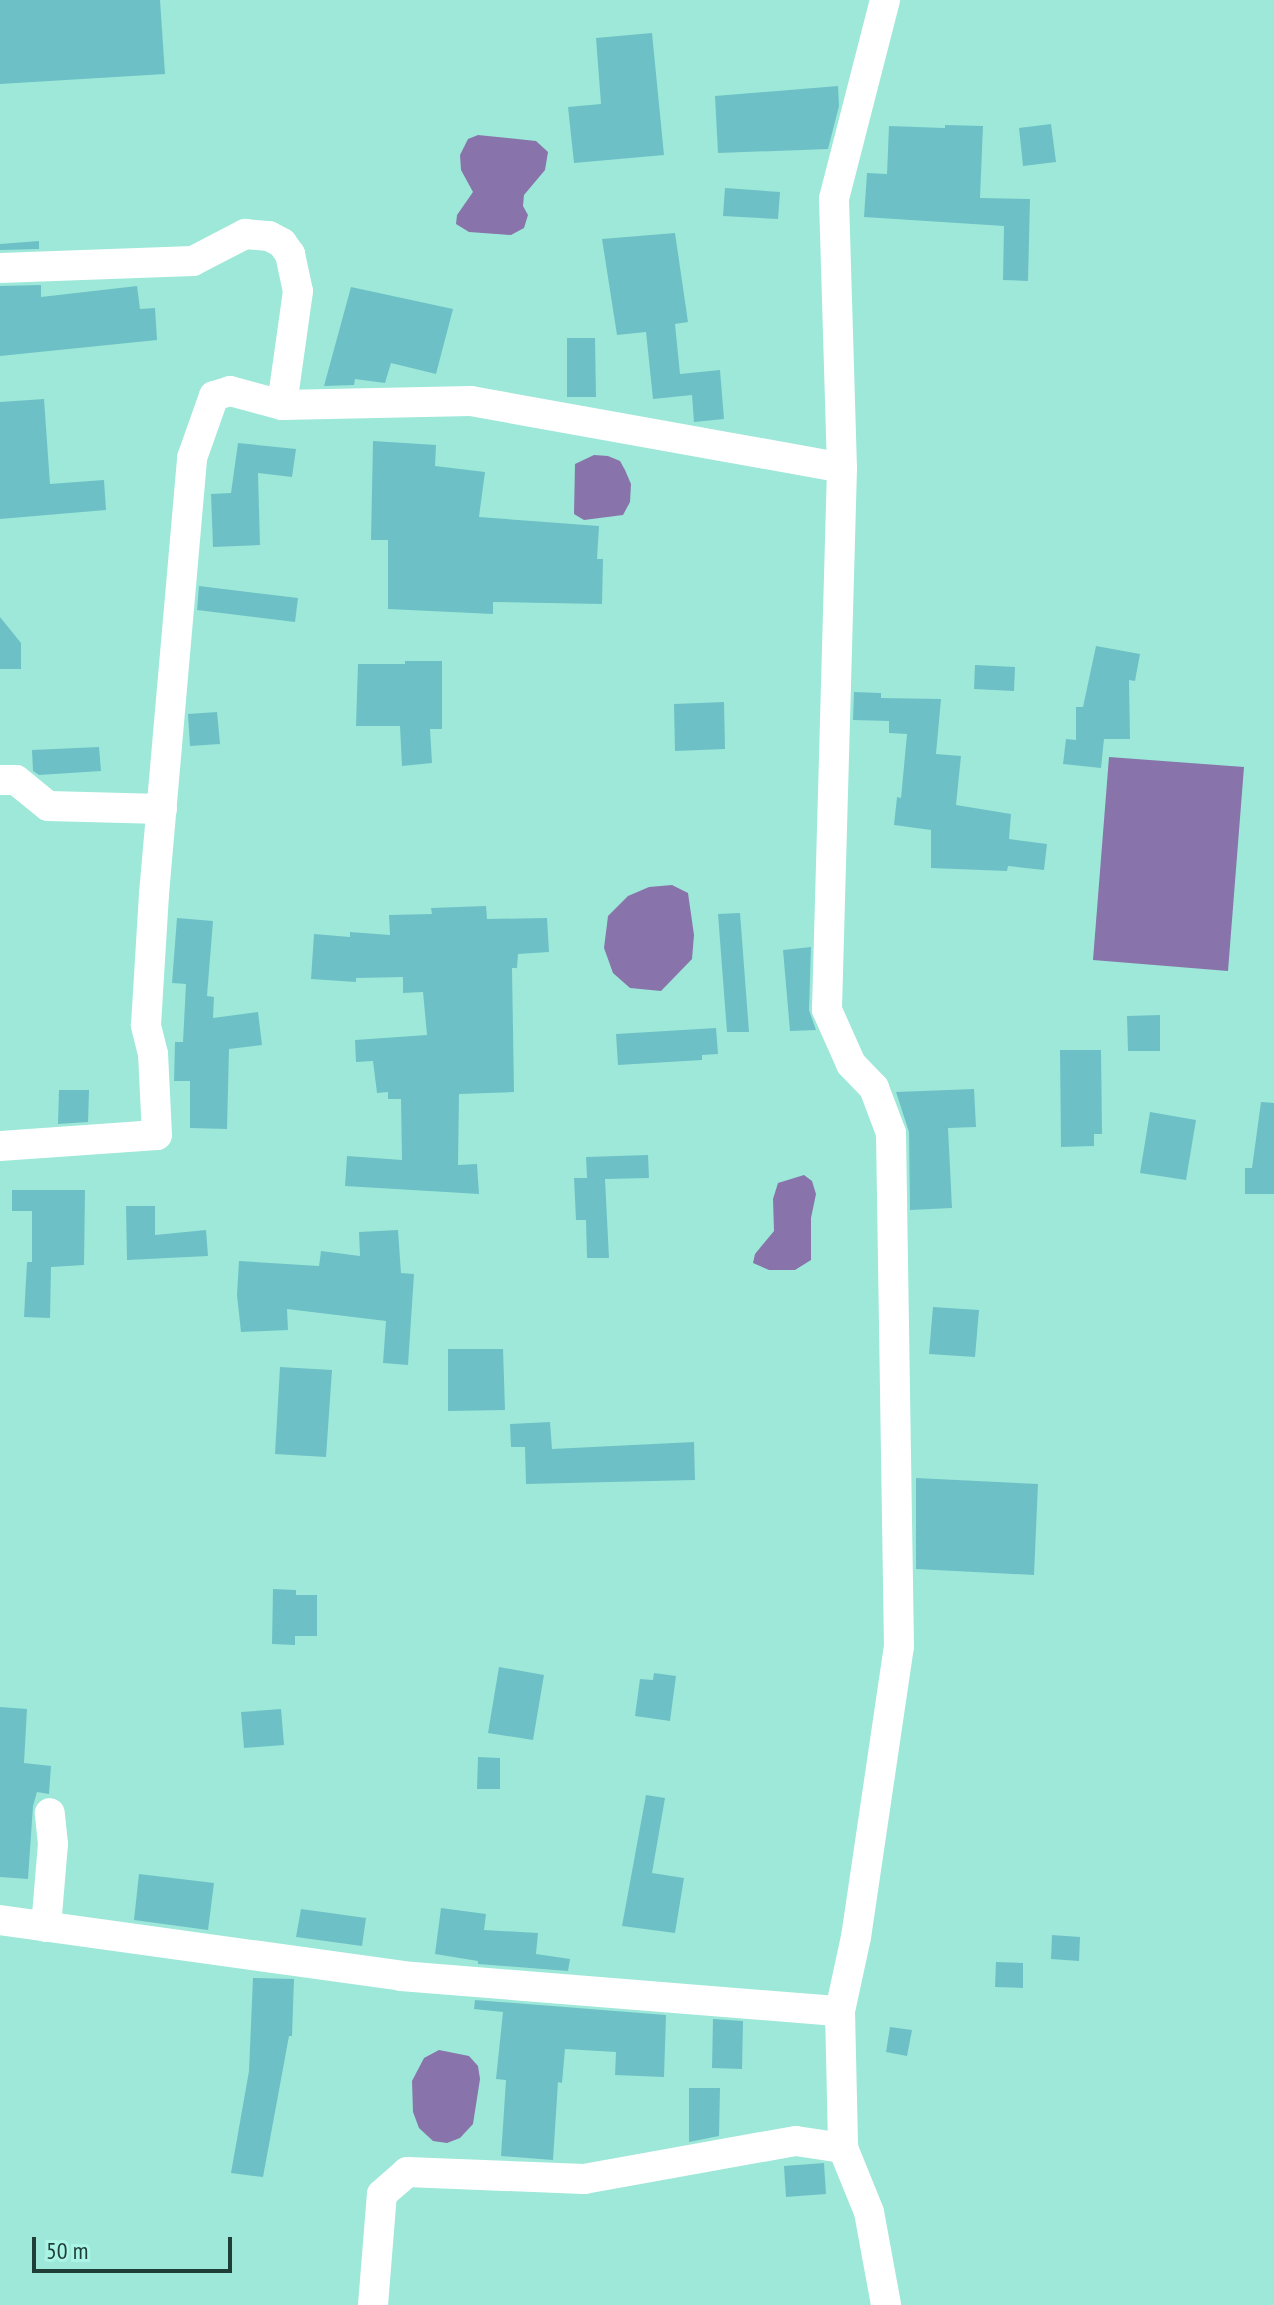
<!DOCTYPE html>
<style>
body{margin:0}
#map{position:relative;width:1274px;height:2305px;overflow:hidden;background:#9ee8d9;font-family:"PT Sans Narrow",sans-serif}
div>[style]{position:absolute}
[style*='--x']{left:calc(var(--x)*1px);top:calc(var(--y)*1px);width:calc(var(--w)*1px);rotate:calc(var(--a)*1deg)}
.water>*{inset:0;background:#8874aa}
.building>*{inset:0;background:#6dc1c6}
.street>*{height:30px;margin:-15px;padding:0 15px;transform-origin:15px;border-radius:15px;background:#fff}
span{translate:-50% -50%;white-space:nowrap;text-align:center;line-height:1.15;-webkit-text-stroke:7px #abf5e6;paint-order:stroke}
.scale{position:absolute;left:32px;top:2237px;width:200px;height:36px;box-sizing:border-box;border:4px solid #1f3e38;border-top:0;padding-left:10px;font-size:24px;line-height:28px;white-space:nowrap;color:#1f3e38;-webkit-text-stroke:6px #abf5e6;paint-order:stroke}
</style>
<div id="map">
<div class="water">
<i style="clip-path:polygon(478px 135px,536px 141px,548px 152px,545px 170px,524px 195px,523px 206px,528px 215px,524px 228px,511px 235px,469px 232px,456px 224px,457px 215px,473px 192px,461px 170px,460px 155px,468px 139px)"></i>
<i style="clip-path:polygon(594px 455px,608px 456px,620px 461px,625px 470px,631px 484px,630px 502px,623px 515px,584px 520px,574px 514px,575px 464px)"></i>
<i style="clip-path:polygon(1109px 757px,1244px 767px,1228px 971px,1093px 960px)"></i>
<i style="clip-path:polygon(672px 885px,688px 893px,694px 935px,692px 959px,661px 991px,630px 988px,613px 973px,604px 948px,608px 916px,628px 896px,649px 887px)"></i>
<i style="clip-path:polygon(804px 1175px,812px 1181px,816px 1194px,811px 1218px,811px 1260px,795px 1270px,769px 1270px,753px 1263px,755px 1254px,774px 1231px,773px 1199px,778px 1183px)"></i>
<i style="clip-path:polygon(439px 2050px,469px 2056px,478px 2066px,480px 2079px,473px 2124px,460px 2138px,447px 2143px,433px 2141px,419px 2128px,413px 2112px,412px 2081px,424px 2058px)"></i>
</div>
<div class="building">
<i style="clip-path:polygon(0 0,160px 0,165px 74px,0 84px)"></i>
<i style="clip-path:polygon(652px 33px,664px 155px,574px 163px,568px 107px,601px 104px,596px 38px)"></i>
<i style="clip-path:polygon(838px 86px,839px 106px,828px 149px,718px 153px,715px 96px)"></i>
<i style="clip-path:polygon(1051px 124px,1056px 162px,1023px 166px,1019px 128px)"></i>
<i style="clip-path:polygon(945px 125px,983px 126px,980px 198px,1030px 199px,1028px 281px,1003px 280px,1004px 226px,864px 217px,867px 173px,887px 174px,889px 126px,945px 128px)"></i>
<i style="clip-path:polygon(725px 188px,780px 192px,778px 219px,723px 216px)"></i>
<i style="clip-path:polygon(675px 233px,688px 322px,675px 324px,680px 374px,720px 370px,724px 419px,694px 422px,692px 395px,653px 399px,646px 332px,617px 335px,602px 239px)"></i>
<i style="clip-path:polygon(39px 241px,39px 249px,0 250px,0 244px)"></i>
<i style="clip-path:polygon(41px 285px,41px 297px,137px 286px,140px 309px,155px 308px,157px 340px,0 356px,0 286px)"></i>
<i style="clip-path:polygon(351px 287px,453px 309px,436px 374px,391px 363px,385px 383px,355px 379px,354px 385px,324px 386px)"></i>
<i style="clip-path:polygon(567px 338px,595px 338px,596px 397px,567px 397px)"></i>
<i style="clip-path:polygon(44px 399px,50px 484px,104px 480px,106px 510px,0 519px,0 402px)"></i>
<i style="clip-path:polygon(373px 441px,436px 445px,435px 466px,485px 472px,479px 517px,599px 526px,597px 559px,603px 559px,602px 604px,493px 602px,493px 614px,388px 609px,388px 540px,371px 540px)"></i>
<i style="clip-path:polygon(238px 443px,296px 449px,292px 477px,258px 473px,260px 545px,213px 547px,211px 494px,231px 493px)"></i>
<i style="clip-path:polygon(199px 586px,298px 598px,295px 622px,197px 610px)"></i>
<i style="clip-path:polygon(0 617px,21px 643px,21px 669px,0 669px)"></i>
<i style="clip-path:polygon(1096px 646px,1140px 654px,1135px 681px,1129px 680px,1130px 739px,1104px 739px,1101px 768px,1063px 764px,1066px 739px,1076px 740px,1076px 707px,1083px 707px)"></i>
<i style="clip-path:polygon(405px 661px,442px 661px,442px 729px,430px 729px,432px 763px,402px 766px,400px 726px,356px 726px,358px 664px,405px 664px)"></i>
<i style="clip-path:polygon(975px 665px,1015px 667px,1014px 691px,974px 689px)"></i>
<i style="clip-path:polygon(854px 692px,881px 693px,881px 698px,941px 699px,936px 754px,961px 756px,956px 805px,1011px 814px,1009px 839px,1047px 844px,1044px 870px,1008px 866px,1007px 871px,931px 868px,931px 830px,894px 825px,897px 797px,901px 798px,907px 734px,889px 733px,889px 721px,853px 720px)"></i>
<i style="clip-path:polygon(724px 702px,725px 749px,675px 751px,674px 704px)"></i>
<i style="clip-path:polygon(217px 712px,220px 744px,190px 746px,188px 714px)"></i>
<i style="clip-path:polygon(99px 747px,101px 771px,39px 775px,33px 771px,32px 750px)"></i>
<i style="clip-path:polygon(486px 906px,487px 919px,547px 918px,549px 952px,518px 954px,517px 968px,512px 968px,514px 1092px,459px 1094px,458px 1165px,477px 1164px,479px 1194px,345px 1186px,347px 1156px,402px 1160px,401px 1099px,388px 1099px,388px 1092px,377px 1093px,373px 1061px,356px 1062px,355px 1040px,427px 1035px,423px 992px,403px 993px,403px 977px,356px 978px,356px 982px,311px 979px,314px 934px,350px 937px,350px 932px,390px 935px,389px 915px,432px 914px,431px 908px)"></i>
<i style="clip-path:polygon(740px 913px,749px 1032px,727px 1032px,718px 914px)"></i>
<i style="clip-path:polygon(177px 918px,213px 921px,207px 996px,214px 997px,213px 1018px,258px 1012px,262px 1045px,229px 1049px,227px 1129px,190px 1128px,190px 1081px,174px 1081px,175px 1042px,183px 1042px,186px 984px,172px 983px)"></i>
<i style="clip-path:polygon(811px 947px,809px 1010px,816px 1030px,790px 1031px,783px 950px)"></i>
<i style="clip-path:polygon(1160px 1015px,1160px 1051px,1128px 1051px,1127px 1016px)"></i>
<i style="clip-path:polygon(716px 1028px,718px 1054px,702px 1055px,702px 1060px,618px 1065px,616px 1034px)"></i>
<i style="clip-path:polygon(1060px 1050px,1101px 1050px,1102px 1134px,1094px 1134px,1094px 1146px,1061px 1147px)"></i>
<i style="clip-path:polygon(974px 1089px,976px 1127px,948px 1128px,952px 1208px,910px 1210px,909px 1132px,896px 1092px)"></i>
<i style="clip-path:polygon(59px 1090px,89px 1090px,88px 1122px,58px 1124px)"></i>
<i style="clip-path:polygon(1261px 1102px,1274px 1103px,1274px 1194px,1245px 1194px,1245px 1168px,1252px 1168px)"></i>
<i style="clip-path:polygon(1150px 1112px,1196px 1120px,1186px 1180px,1140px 1173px)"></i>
<i style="clip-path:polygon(648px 1155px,649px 1178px,605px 1179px,609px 1258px,587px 1258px,586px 1220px,576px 1220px,574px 1178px,587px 1178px,586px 1157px)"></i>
<i style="clip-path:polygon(12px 1190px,85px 1190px,84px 1265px,51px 1267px,50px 1318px,24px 1317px,27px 1262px,32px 1262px,32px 1211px,12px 1211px)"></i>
<i style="clip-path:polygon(126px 1206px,155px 1206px,155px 1235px,206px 1230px,208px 1256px,127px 1260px)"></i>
<i style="clip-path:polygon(398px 1230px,401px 1273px,414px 1274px,408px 1365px,383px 1363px,386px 1321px,287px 1309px,288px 1330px,241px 1332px,237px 1295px,239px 1261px,319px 1266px,321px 1251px,360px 1256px,359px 1232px)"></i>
<i style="clip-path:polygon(933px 1307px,979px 1310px,975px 1357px,929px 1354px)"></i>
<i style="clip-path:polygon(448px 1349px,503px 1349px,505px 1410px,448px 1411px)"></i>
<i style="clip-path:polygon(280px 1367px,332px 1370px,326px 1457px,275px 1454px)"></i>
<i style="clip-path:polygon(550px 1422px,552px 1449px,694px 1442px,695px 1480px,526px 1484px,525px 1447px,511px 1447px,510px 1424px)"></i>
<i style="clip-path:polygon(916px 1478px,1038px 1484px,1034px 1575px,916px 1569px)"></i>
<i style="clip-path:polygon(273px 1589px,296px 1590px,296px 1595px,317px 1595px,317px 1636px,295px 1636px,295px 1645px,272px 1644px)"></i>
<i style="clip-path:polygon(499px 1667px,544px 1675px,533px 1740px,488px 1733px)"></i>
<i style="clip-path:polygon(654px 1673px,676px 1676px,670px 1721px,635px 1716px,640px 1679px,653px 1680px)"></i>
<i style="clip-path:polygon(0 1707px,27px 1709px,24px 1763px,51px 1766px,49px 1794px,37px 1792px,33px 1806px,28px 1879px,0 1877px)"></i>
<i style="clip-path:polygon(281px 1709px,284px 1745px,244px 1748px,241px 1712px)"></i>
<i style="clip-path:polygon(478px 1757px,500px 1758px,500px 1789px,477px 1789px)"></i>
<i style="clip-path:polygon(646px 1795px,665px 1798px,652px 1873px,684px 1878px,675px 1933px,622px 1926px)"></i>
<i style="clip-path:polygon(139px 1874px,214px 1883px,208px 1930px,134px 1920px)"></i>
<i style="clip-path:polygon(441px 1908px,486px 1914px,484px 1930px,538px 1933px,536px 1954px,570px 1959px,568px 1971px,478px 1964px,478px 1961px,435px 1954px)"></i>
<i style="clip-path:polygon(301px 1909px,366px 1918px,362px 1946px,296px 1937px)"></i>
<i style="clip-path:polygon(1052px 1935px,1080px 1937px,1079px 1961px,1051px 1959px)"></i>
<i style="clip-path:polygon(996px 1962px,1023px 1963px,1023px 1988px,995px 1987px)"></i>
<i style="clip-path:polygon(253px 1978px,294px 1979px,292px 2036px,289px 2036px,263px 2177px,231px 2173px,249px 2071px)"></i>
<i style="clip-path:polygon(475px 2000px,666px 2015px,664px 2077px,615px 2075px,616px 2052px,565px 2049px,562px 2083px,558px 2082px,553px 2160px,501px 2156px,506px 2080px,496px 2079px,503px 2012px,474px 2009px)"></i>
<i style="clip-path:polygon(713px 2019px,743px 2021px,742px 2069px,712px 2068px)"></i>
<i style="clip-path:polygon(890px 2027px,912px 2030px,907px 2056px,886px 2052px)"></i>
<i style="clip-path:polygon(689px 2088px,720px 2088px,719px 2136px,689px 2142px)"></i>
<i style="clip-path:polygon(824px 2163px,826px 2194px,786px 2197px,784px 2166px)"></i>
</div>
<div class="street">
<i style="--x:885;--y:0;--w:205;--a:104.4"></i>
<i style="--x:834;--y:199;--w:269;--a:88.3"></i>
<i style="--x:842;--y:468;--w:542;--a:91.59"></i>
<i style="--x:827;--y:1010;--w:59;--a:66"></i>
<i style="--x:851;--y:1064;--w:33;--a:46"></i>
<i style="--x:874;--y:1088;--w:48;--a:69.3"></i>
<i style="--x:891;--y:1133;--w:513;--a:89.11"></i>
<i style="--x:899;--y:1646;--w:294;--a:98.4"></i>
<i style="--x:856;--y:1937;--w:76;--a:102.2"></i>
<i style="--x:840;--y:2011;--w:137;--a:88.7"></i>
<i style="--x:843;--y:2148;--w:69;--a:67.9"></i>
<i style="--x:869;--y:2212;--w:95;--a:79.6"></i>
<i style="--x:0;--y:268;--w:193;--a:-2.1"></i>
<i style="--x:193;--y:261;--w:59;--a:-27.4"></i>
<i style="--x:245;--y:234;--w:24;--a:5"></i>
<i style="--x:269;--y:236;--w:15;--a:28"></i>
<i style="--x:282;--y:243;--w:14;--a:54"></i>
<i style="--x:290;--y:254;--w:38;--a:78"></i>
<i style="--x:298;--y:291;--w:115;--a:98"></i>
<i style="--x:0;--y:780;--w:16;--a:0"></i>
<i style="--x:16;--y:780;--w:41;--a:39.1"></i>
<i style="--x:48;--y:806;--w:114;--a:1.5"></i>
<i style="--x:0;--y:1146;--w:157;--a:-4"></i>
<i style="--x:157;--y:1135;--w:81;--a:-92.8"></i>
<i style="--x:153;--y:1054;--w:30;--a:-104"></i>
<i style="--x:146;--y:1025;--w:131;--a:-86.5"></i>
<i style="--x:154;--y:894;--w:438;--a:-85"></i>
<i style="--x:192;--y:458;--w:66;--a:-70.5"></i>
<i style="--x:214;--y:396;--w:17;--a:-17"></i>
<i style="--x:230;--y:391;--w:54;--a:15.1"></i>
<i style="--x:282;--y:405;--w:189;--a:-1.2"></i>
<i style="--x:471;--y:401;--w:377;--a:10.2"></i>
<i style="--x:0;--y:1920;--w:405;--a:7.9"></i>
<i style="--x:401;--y:1976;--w:440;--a:4.6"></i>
<i style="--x:46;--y:1927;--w:83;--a:-85.2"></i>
<i style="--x:53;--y:1844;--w:31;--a:-96"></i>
<i style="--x:373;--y:2305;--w:111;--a:-85.4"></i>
<i style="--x:382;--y:2194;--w:33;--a:-41"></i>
<i style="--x:407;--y:2172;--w:177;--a:2.3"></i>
<i style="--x:584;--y:2179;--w:215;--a:-10.2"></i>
<i style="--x:796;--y:2141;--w:48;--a:8.5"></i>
</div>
<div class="scale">50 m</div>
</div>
